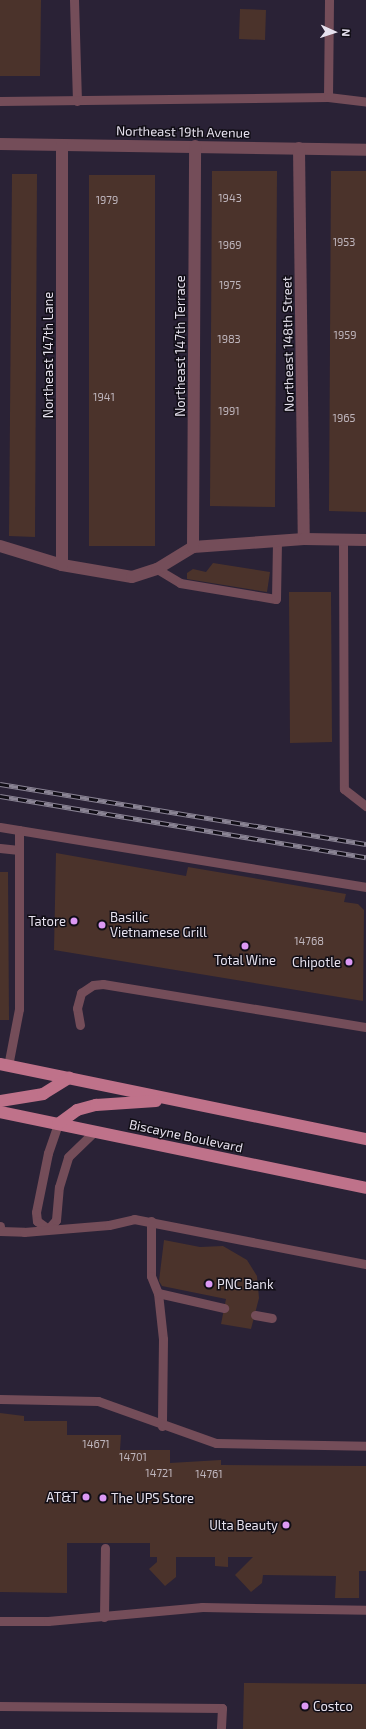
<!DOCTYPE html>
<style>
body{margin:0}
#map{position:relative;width:366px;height:1729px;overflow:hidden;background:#2a2236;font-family:"Exo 2",sans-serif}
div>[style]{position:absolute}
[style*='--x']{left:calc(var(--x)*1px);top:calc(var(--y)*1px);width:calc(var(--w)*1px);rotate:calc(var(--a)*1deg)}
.building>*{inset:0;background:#4b332b}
.lane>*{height:9px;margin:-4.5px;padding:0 4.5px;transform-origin:4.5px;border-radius:4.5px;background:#744d59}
.street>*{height:12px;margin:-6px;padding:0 6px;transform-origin:6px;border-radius:6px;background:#744d59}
.primary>*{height:12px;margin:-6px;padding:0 6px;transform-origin:6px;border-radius:6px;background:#bf728a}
.rail>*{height:4.5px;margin-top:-2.25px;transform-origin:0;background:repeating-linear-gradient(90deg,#110e16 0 9px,#8a8494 0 18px);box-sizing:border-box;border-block:1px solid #8a8494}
.dots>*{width:11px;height:11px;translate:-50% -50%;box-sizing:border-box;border:2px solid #110e16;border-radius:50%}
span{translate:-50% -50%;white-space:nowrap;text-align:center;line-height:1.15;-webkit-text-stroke:3px #110e16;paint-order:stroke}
.number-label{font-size:11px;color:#bfb6bd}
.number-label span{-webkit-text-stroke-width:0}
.street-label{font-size:13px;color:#e6e1ee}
.poi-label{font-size:13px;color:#e6e1ee}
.left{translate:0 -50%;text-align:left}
.right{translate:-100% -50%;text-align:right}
.north{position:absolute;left:314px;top:12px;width:40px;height:40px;-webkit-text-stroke:3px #110e16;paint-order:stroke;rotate:93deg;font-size:11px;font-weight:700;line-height:16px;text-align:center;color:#e6e1ee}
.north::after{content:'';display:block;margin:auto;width:14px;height:18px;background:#e6e1ee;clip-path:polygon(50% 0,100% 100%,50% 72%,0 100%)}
</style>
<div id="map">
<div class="building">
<i style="clip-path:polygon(0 0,41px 0,40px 76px,0 76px)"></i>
<i style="clip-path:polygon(240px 9px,266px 10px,265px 40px,239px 39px)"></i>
<i style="clip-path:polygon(212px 171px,277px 171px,275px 507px,210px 506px)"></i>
<i style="clip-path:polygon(331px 171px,366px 171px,366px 512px,329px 511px)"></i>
<i style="clip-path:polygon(12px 174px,37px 174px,35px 537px,9px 536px)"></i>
<i style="clip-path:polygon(89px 175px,155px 175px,155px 546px,89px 546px)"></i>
<i style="clip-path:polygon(213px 563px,270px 572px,267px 592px,187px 579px,187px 573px,193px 569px,206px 572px)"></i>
<i style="clip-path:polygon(289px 592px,331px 592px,332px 742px,290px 743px)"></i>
<i style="clip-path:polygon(56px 853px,186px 876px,188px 867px,346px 894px,344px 902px,358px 904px,364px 910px,363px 1001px,54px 950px)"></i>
<i style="clip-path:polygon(0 872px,8px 872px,9px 1020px,0 1020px)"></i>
<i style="clip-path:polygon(164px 1240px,200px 1247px,223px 1246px,247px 1260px,257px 1276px,259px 1298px,251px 1329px,221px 1324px,226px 1299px,162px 1286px,159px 1281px)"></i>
<i style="clip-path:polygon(0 1413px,24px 1416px,24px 1421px,67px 1421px,67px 1435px,121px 1435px,120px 1450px,170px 1450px,170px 1463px,221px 1460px,221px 1465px,366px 1466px,366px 1571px,359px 1571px,359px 1598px,335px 1598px,336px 1576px,263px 1575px,262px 1583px,251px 1592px,235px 1575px,253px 1557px,228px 1557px,228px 1567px,215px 1566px,215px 1557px,176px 1557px,176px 1577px,165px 1586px,149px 1569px,157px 1562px,157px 1557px,150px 1557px,150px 1543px,67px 1543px,67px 1593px,0 1592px)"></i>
<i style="clip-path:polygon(244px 1683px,366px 1684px,366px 1729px,243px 1729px)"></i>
</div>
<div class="lane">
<i style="--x:74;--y:0;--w:101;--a:88.3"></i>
<i style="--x:328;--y:97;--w:97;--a:-89.4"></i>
<i style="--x:0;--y:101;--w:328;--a:-0.7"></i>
<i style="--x:328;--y:97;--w:38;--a:7"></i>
<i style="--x:343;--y:541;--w:248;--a:89.8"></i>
<i style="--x:344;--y:789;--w:28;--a:38"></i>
<i style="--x:157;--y:569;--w:27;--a:31"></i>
<i style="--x:180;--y:583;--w:97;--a:9.5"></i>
<i style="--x:276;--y:599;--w:58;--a:-89"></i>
<i style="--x:0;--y:827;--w:371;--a:9.3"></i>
<i style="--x:0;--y:848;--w:19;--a:6"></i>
<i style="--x:80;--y:1025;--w:17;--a:-100"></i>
<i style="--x:77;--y:1008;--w:16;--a:-75"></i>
<i style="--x:81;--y:993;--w:14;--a:-34"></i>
<i style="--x:93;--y:985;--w:10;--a:-6"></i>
<i style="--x:103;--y:984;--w:266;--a:9.3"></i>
<i style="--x:8;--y:1066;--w:58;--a:-79.1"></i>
<i style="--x:19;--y:1009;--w:179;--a:-90"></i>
<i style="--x:58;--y:1124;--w:31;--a:109"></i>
<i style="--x:48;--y:1153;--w:60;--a:101.5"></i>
<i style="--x:36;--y:1212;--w:9;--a:84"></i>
<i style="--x:37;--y:1221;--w:14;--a:36"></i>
<i style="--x:48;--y:1229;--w:12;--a:-48"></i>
<i style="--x:56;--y:1220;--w:33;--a:-85"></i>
<i style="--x:59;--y:1187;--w:31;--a:-73"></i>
<i style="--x:68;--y:1157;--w:37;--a:-44"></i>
<i style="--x:151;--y:1221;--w:55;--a:90"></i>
<i style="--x:151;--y:1276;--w:18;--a:68"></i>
<i style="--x:158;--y:1293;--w:46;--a:83.8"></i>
<i style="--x:163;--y:1339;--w:87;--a:90.7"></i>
<i style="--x:0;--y:1226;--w:5;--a:90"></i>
<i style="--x:0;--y:1231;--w:24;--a:2"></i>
<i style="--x:24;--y:1232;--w:85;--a:-4.7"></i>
<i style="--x:109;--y:1225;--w:26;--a:-13"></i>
<i style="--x:134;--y:1219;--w:236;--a:11"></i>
<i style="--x:158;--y:1293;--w:68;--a:12.8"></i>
<i style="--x:255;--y:1315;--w:17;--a:10"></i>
<i style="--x:0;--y:1399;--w:98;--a:1.2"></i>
<i style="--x:98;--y:1401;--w:125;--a:19.6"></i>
<i style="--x:216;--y:1443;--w:150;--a:1.1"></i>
<i style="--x:104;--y:1617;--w:69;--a:-89.2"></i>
<i style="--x:0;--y:1621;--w:48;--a:0"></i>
<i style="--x:48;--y:1621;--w:155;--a:-5.2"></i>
<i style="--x:202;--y:1607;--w:164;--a:1"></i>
<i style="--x:0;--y:1706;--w:222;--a:0.5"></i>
<i style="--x:222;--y:1708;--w:21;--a:93"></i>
</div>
<div class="street">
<i style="--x:0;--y:144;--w:366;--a:0.9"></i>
<i style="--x:299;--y:148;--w:391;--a:89.3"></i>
<i style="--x:0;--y:546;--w:65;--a:17"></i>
<i style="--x:62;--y:565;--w:71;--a:9.7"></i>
<i style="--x:132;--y:577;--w:26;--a:-18"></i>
<i style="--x:157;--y:569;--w:42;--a:-31.4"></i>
<i style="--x:193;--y:547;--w:111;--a:-4.1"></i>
<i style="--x:304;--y:539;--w:62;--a:0.9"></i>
<i style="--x:193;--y:547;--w:401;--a:-89.7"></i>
<i style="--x:62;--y:565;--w:420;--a:-90"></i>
</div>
<div class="primary">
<i style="--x:0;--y:1064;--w:374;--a:11.6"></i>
<i style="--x:0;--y:1101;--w:44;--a:-9.2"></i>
<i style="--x:43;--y:1094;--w:31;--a:-32"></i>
<i style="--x:0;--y:1112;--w:374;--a:11.7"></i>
<i style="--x:58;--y:1124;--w:24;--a:-36"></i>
<i style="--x:77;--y:1110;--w:20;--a:-15"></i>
<i style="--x:96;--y:1105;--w:60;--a:-3.8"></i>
</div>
<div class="rail">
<i style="--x:0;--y:784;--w:371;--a:9.3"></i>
<i style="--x:0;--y:796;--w:371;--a:9.5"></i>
</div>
<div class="dots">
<i style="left:74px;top:921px;background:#dc99f5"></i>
<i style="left:102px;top:925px;background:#dc99f5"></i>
<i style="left:245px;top:946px;background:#dc99f5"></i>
<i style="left:349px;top:962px;background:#dc99f5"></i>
<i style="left:209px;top:1284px;background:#dc99f5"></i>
<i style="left:86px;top:1497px;background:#dc99f5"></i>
<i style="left:103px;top:1498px;background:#dc99f5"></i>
<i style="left:286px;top:1525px;background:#dc99f5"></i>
<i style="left:305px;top:1706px;background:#dc99f5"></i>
</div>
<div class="number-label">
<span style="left:230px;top:198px">1943</span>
<span style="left:107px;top:200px">1979</span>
<span style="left:344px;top:242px">1953</span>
<span style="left:230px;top:245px">1969</span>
<span style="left:230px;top:285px">1975</span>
<span style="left:345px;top:335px">1959</span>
<span style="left:229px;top:339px">1983</span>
<span style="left:104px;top:397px">1941</span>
<span style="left:229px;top:411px">1991</span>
<span style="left:344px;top:418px">1965</span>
<span style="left:309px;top:941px">14768</span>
<span style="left:96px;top:1444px">14671</span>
<span style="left:133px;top:1457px">14701</span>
<span style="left:159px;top:1473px">14721</span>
<span style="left:209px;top:1474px">14761</span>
</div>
<div class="street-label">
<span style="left:183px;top:132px;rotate:1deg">Northeast 19th Avenue</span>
<span style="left:288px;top:344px;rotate:-91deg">Northeast 148th Street</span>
<span style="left:180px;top:346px;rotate:-90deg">Northeast 147th Terrace</span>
<span style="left:48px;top:355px;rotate:-90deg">Northeast 147th Lane</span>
<span style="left:186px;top:1136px;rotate:12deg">Biscayne Boulevard</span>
</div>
<div class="poi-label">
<span class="left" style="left:110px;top:925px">Basilic<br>Vietnamese Grill</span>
<span class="right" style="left:66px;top:921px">Tatore</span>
<span style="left:245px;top:960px">Total Wine</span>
<span class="right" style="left:341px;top:962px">Chipotle</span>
<span class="left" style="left:217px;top:1284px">PNC Bank</span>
<span class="right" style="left:78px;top:1497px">AT&amp;T</span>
<span class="left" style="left:111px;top:1498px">The UPS Store</span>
<span class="right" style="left:278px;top:1525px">Ulta Beauty</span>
<span class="left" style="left:313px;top:1706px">Costco</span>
</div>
<div class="north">N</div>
</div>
